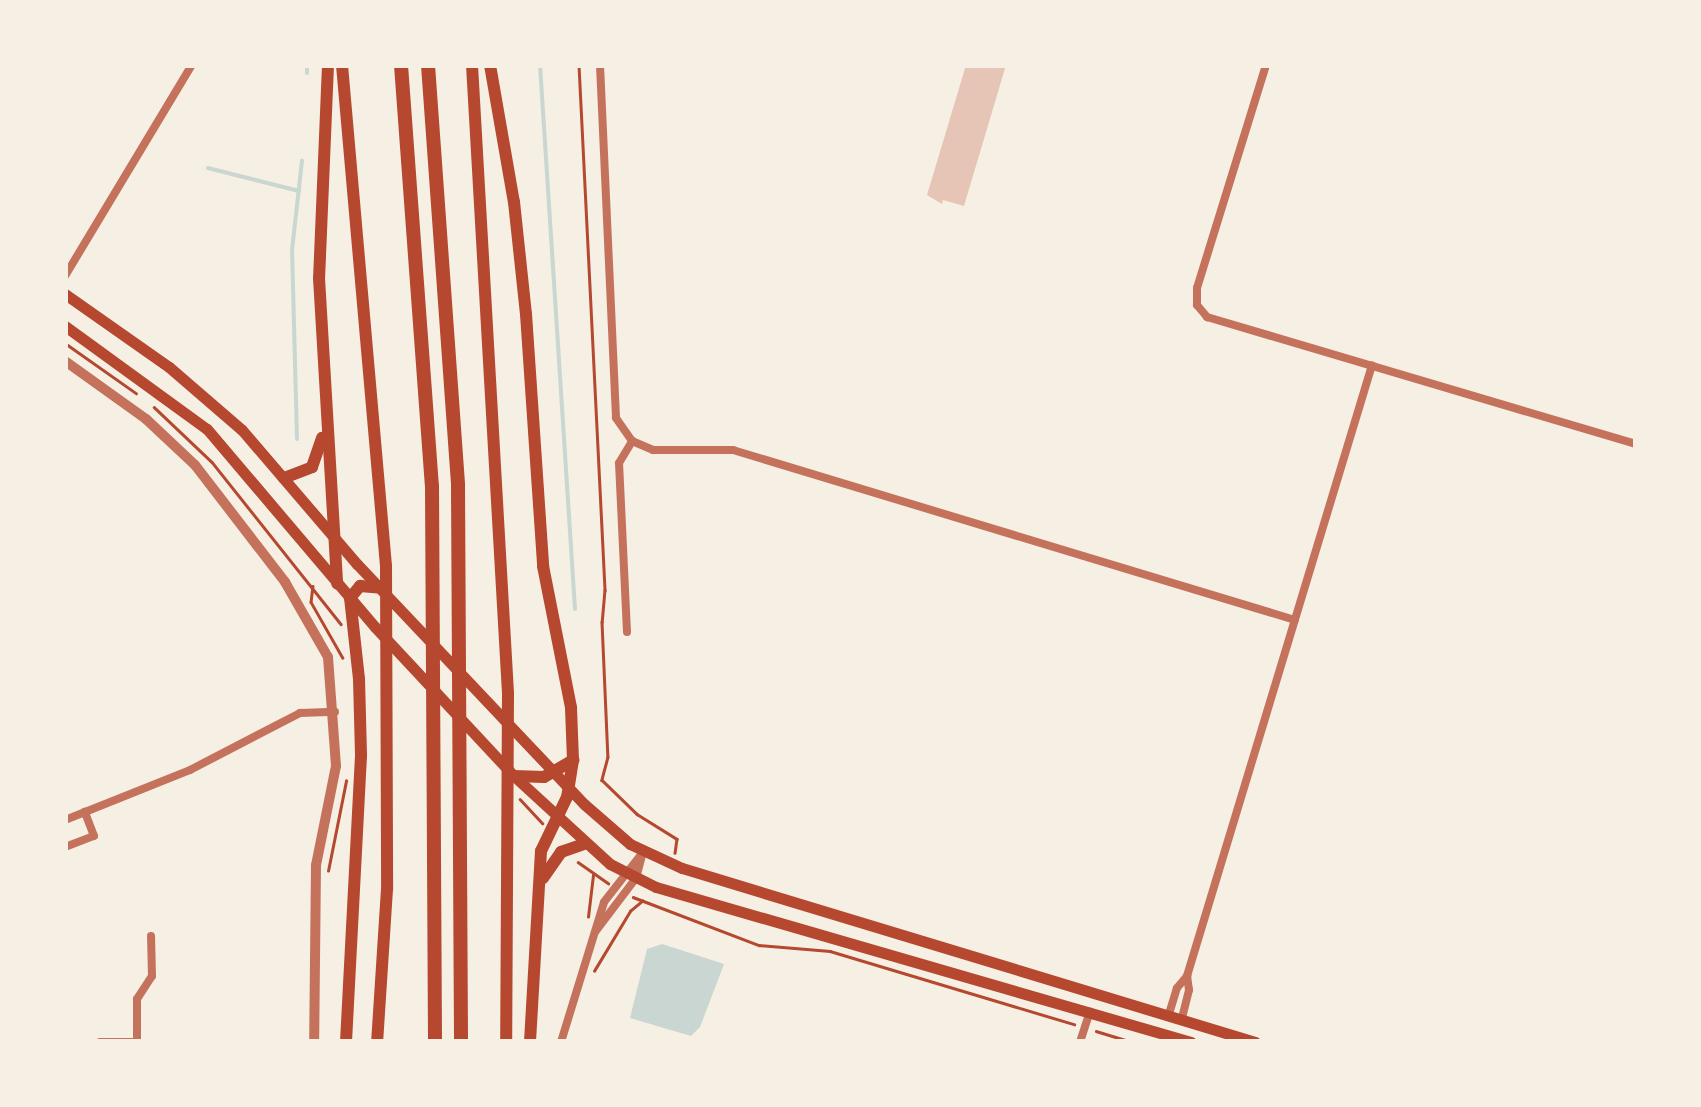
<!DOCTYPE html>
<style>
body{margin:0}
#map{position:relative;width:1701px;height:1107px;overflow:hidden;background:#f6efe4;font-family:Georgia,serif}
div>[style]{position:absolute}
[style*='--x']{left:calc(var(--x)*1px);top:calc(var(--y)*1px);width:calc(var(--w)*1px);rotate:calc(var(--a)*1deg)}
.water>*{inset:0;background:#c9d6d2}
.stream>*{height:4px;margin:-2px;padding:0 2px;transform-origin:2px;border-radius:2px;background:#c9d6d2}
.building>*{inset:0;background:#e6c5b7}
.path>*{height:2.5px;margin:-1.25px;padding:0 1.25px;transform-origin:1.25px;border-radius:1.25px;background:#b5482f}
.minor>*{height:8px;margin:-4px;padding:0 4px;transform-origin:4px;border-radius:4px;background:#c5725c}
.tertiary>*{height:10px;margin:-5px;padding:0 5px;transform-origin:5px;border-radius:5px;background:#c5725c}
.secondary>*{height:11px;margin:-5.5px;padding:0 5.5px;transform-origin:5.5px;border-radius:5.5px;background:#b5482f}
.trunk>*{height:12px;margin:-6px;padding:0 6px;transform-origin:6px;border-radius:6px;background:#b5482f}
.motorway>*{height:14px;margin:-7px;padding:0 7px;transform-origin:7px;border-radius:7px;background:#b5482f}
span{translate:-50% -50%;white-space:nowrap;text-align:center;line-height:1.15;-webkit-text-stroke:9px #f6efe4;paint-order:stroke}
.frame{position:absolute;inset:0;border:68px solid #f6efe4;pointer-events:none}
</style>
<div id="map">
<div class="water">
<i style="clip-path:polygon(662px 944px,724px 964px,700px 1027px,691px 1036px,630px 1018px,647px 949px)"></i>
</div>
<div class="stream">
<i style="--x:540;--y:65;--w:545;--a:86.32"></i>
<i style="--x:307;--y:73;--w:8;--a:-90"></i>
<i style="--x:208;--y:168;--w:94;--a:14.2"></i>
<i style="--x:297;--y:439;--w:189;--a:-91.5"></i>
<i style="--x:292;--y:250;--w:90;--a:-83.6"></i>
</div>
<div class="building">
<i style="clip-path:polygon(966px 65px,1006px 65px,964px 206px,943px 200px,942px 204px,927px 195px)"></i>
</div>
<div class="path">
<i style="--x:579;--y:65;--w:526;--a:87.16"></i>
<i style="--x:605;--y:590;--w:32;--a:95"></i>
<i style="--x:602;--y:622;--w:135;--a:87.5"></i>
<i style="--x:608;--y:757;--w:24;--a:105"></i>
<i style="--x:602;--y:780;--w:49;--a:44.2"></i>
<i style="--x:637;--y:814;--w:47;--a:32"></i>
<i style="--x:677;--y:839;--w:14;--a:98"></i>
<i style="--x:65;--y:343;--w:87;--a:35.2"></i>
<i style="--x:154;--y:407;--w:80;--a:43.5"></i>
<i style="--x:212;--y:462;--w:207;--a:51.5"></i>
<i style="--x:313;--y:586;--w:16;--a:97"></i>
<i style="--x:311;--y:602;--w:64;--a:60.3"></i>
<i style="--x:520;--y:799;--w:33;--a:47"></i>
<i style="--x:578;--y:862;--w:37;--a:35"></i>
<i style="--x:328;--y:871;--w:92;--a:-78.7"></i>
<i style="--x:633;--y:897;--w:135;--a:20.9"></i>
<i style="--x:759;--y:945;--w:71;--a:4.8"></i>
<i style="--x:830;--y:951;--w:255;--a:16.7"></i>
<i style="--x:588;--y:917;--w:42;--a:-83.2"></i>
<i style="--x:594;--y:971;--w:70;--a:-59"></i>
<i style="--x:630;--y:911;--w:16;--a:-40"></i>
<i style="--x:1096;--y:1031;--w:39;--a:17"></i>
</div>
<div class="minor">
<i style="--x:600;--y:65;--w:353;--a:87.4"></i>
<i style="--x:616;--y:418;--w:28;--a:55"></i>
<i style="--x:632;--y:441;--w:23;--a:23"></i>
<i style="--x:653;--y:450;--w:80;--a:0"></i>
<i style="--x:733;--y:450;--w:587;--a:16.83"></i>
<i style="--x:1266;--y:65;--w:233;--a:107.2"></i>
<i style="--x:1197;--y:288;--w:17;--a:90"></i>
<i style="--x:1197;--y:305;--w:16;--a:50"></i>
<i style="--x:1207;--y:317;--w:447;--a:16.5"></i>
<i style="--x:65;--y:276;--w:246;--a:-59"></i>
<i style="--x:627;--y:632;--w:169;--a:-92.7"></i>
<i style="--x:619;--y:463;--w:26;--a:-59"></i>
<i style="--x:65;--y:820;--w:135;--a:-21.8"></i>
<i style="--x:190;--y:770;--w:124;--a:-27.4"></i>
<i style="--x:300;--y:713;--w:35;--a:-2"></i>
<i style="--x:65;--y:847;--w:31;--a:-21"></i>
<i style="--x:94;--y:836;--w:26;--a:-111"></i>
<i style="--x:595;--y:932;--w:68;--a:-52.8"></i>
<i style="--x:636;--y:878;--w:23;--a:-75"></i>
<i style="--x:1169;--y:1014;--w:27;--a:-73"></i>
<i style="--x:1177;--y:988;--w:16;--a:-50"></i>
<i style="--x:1187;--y:976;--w:638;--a:-73.15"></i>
<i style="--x:1182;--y:1018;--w:29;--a:-76"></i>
<i style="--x:1189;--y:990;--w:14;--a:-98"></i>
<i style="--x:137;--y:1041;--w:42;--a:-90"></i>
<i style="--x:137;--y:999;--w:27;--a:-57"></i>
<i style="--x:152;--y:976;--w:40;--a:-91.4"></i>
<i style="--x:100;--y:1042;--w:37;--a:0"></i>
<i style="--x:561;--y:1042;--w:146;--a:-72.9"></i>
<i style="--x:604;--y:902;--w:63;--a:-52"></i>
<i style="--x:1080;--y:1042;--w:32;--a:-72"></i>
</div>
<div class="tertiary">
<i style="--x:65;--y:361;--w:100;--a:35.6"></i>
<i style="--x:146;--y:419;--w:67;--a:43.2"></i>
<i style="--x:195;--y:465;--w:148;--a:52.4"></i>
<i style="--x:285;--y:582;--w:86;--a:60.2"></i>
<i style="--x:328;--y:657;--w:109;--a:85.8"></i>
<i style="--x:336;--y:766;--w:101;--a:101.4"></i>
<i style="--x:316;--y:865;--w:177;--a:90.6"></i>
</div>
<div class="secondary">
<i style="--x:65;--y:294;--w:127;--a:35.1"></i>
<i style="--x:169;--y:367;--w:96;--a:40.8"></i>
<i style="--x:242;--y:430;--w:177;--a:49.4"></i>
<i style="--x:357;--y:564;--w:330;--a:46.6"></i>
<i style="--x:584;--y:804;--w:61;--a:41"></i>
<i style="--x:630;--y:844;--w:57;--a:24.8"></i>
<i style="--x:682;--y:868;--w:599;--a:16.89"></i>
<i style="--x:65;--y:326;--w:175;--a:36"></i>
<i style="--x:207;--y:429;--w:260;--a:49.7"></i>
<i style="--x:375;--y:627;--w:204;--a:47"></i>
<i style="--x:514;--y:776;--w:130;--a:42.5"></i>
<i style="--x:610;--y:864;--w:51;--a:26.6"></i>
<i style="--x:656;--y:887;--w:557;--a:16.16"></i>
</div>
<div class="trunk">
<i style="--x:328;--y:65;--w:213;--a:92.4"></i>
<i style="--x:319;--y:278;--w:306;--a:86.6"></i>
<i style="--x:342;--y:65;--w:503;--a:84.98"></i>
<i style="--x:386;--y:566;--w:323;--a:89.8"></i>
<i style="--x:387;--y:889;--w:153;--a:93.7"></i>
<i style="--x:472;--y:65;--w:630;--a:86.72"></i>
<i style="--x:508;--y:694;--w:348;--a:90.3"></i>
<i style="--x:490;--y:65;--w:139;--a:80.1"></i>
<i style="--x:514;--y:202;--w:113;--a:83.9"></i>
<i style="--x:526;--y:314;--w:253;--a:86.1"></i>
<i style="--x:543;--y:566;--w:145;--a:78.8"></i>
<i style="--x:571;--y:708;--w:52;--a:87.8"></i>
<i style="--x:573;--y:760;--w:37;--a:99"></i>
<i style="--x:567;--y:797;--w:60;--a:115.7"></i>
<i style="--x:541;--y:851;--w:191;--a:93.3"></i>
<i style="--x:284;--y:478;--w:30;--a:-21"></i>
<i style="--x:312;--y:467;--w:31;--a:-71"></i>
<i style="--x:514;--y:776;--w:30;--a:2"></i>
<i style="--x:544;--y:777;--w:34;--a:-30"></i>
<i style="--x:543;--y:878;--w:32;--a:-55"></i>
<i style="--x:561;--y:852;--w:24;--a:-19"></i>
<i style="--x:346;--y:1042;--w:287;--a:-87"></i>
<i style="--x:361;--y:755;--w:76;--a:-91.5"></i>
<i style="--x:359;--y:679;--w:81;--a:-96.3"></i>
<i style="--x:350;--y:598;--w:16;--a:-50"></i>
<i style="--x:360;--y:586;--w:21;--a:5"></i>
</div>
<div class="motorway">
<i style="--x:401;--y:65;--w:422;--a:85.8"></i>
<i style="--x:432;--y:486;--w:556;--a:89.69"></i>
<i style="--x:428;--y:65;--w:421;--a:85.9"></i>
<i style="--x:458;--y:485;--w:557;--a:89.69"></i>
</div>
<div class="frame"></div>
</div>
